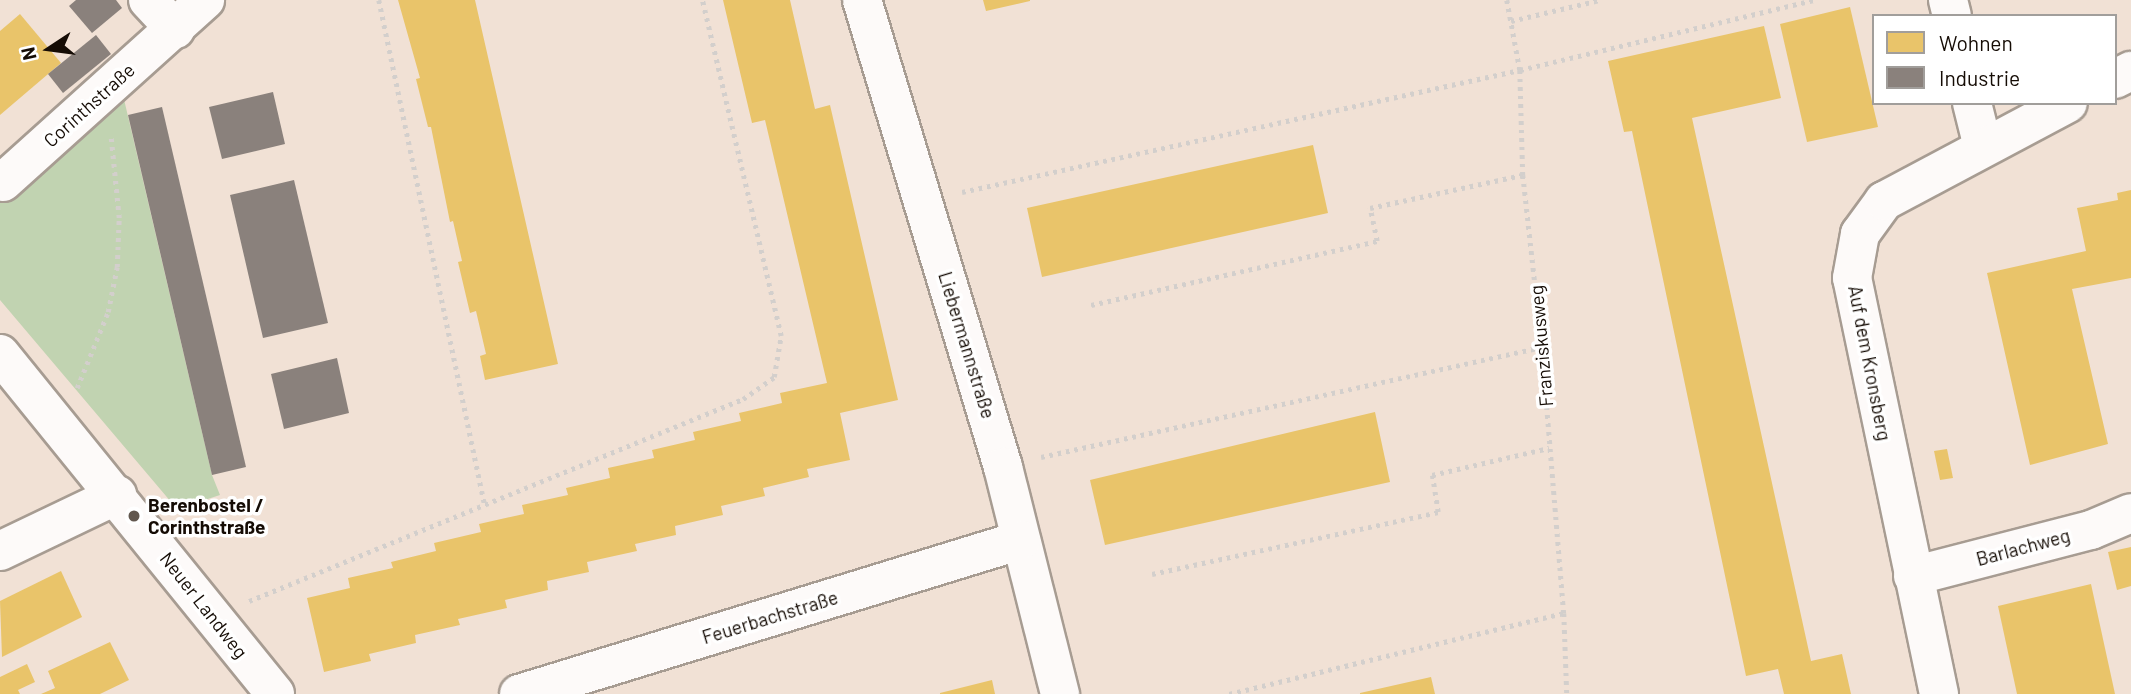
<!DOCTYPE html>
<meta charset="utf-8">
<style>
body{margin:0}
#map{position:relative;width:2131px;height:694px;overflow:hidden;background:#f1e1d5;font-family:Barlow,sans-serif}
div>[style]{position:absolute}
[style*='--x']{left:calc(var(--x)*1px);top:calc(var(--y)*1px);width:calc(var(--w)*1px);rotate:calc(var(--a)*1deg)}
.green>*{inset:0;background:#c1d3b1}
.homes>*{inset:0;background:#e9c46a}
.industry>*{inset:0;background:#8a817c}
.path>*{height:4.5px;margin-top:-2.25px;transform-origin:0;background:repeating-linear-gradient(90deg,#d3cfcc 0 3.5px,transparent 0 8.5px)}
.roads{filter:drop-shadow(2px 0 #a79c92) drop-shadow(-2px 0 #a79c92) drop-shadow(0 2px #a79c92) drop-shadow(0 -2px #a79c92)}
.minor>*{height:38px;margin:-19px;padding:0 19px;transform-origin:19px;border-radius:19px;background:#fdfaf9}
.dots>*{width:19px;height:19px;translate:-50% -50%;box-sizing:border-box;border:4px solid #fff;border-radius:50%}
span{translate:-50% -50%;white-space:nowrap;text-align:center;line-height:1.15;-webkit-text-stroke:7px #fff;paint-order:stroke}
.street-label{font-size:19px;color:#150c05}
.poi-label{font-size:19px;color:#150c05;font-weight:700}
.left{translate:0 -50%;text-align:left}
.legend{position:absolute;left:1872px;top:14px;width:245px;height:91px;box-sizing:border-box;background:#fff;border:2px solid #a19e9b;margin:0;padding:9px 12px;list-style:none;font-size:21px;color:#150c05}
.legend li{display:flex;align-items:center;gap:14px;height:35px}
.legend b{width:35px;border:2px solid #a19e9b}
.north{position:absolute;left:14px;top:14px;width:70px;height:70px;-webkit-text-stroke:5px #fff;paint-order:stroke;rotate:257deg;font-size:19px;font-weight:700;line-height:28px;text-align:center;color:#150c05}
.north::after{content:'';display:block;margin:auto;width:24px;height:32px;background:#150c05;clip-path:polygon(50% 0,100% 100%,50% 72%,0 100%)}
</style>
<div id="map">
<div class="green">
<i style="clip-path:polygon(123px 95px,212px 475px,220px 495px,177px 509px,0 300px,0 196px)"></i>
</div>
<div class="homes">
<i style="clip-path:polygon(398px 0,475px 0,558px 364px,485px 380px,480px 356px,486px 354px,476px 311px,470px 313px,458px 262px,462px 261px,453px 221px,450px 222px,431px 127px,428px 127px,416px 79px,420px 78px)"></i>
<i style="clip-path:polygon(723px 0,790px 0,815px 109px,830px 105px,898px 400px,840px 413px,850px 460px,807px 469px,809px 477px,763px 488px,765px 496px,721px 506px,723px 515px,675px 526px,676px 535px,635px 544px,637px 551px,587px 562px,589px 572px,547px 581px,548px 590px,505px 600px,507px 608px,458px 619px,460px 625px,415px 635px,416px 643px,369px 654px,371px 661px,324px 672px,307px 598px,350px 588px,348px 578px,393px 568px,391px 562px,436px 551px,434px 543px,481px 532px,479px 524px,524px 514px,522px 505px,568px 495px,566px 488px,610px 478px,608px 468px,654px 458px,652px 450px,695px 440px,693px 432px,741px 421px,739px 413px,782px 403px,780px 393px,827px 383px,765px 120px,752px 123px)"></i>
<i style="clip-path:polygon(983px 0,1030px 0,1030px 1px,986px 11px)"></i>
<i style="clip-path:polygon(1850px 7px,1878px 127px,1807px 142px,1780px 24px)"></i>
<i style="clip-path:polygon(20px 14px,61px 63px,0 115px,0 31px)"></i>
<i style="clip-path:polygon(1764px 26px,1781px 98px,1692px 118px,1811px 661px,1842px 654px,1851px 694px,1784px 694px,1778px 669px,1746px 676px,1632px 131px,1624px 132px,1608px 61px)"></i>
<i style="clip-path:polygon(1313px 145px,1328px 213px,1042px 277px,1027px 208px)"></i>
<i style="clip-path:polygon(2131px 190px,2131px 278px,2072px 289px,2108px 444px,2030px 465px,1987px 273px,2086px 251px,2077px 208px,2118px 200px,2117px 193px)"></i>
<i style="clip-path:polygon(1375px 412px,1390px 482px,1105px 545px,1090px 480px)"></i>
<i style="clip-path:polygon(1947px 449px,1953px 478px,1940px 480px,1934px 451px)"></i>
<i style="clip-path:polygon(2131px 547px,2131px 586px,2117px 590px,2108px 552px)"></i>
<i style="clip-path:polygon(61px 571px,82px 617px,2px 657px,0 601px)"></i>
<i style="clip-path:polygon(2091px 584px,2115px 694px,2017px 694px,1998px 606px)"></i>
<i style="clip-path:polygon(110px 642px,129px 680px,100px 694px,41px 694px,55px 688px,48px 671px)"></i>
<i style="clip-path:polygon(27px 664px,35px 682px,18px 690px,20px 694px,0 694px,0 677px)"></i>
<i style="clip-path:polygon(1431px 677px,1435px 694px,1360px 694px,1360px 693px)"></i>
<i style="clip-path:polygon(992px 680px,995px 694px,940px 694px,940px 693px)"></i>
</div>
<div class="industry">
<i style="clip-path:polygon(76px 0,116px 0,122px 8px,92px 33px,69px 6px)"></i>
<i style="clip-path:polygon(96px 35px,111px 54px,63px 93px,48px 74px)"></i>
<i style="clip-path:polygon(273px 92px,285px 144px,222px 159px,209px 107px)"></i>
<i style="clip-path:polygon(162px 107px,246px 467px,212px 475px,128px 115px)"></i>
<i style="clip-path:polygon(294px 180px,328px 323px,263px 338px,230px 195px)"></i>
<i style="clip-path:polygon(337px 358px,349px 413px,284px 429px,271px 374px)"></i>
</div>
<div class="path">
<i style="--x:379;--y:0;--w:517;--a:78.17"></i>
<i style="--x:1507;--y:0;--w:71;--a:79.5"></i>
<i style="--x:1520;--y:70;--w:105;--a:88.4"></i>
<i style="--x:1523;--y:175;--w:173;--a:83.7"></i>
<i style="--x:1542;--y:347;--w:267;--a:85.3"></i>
<i style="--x:1564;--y:613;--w:81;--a:87.9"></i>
<i style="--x:1511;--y:21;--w:91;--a:-13.3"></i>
<i style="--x:962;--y:192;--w:571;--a:-12.33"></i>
<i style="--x:1520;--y:70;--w:302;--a:-13.4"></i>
<i style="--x:1091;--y:305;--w:293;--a:-12.6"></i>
<i style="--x:1377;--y:241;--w:34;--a:-102"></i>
<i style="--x:1370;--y:208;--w:157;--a:-12.2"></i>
<i style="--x:77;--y:388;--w:82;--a:-67.8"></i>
<i style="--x:108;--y:312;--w:46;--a:-78.7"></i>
<i style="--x:117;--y:267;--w:49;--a:-87.7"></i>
<i style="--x:119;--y:218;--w:80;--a:-95.7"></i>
<i style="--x:1041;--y:457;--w:513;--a:-12.38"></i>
<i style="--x:1152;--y:574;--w:293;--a:-12.2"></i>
<i style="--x:1438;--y:512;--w:37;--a:-99"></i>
<i style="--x:1432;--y:475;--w:120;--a:-13"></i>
<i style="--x:249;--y:601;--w:534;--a:-22.24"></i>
<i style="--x:743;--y:399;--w:38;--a:-35"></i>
<i style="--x:774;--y:377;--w:42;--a:-80.3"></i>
<i style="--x:781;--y:336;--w:345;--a:-103.2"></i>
<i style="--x:1229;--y:694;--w:345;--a:-13.6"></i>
</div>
<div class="roads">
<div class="minor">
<i style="--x:148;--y:0;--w:40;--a:47"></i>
<i style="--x:862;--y:0;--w:488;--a:73.2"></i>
<i style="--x:1003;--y:467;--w:234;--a:75.9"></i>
<i style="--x:1948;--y:0;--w:16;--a:76"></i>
<i style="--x:2115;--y:79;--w:18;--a:-27"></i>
<i style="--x:1972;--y:103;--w:45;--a:76"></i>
<i style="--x:3;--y:182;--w:272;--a:-42"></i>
<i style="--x:0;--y:354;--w:437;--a:51"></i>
<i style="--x:0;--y:551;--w:130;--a:-25.6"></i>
<i style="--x:1913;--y:576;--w:184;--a:-14.5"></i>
<i style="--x:2091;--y:530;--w:43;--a:-23"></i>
<i style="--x:519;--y:694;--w:525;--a:-17.05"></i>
<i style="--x:1939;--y:694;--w:425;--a:-101.8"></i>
<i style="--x:1852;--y:278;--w:45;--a:-79.7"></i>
<i style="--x:1860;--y:234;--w:41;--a:-54"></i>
<i style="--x:1884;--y:201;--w:208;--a:-28"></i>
</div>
</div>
<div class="dots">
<i style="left:134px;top:516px;background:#62574e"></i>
</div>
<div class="street-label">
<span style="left:89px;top:105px;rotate:-42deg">Corinthstraße</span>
<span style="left:967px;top:345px;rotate:73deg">Liebermannstraße</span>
<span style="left:1541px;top:346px;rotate:-95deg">Franziskusweg</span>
<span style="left:1870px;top:363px;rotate:79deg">Auf dem Kronsberg</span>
<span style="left:2023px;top:547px;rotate:-15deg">Barlachweg</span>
<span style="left:204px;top:605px;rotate:52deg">Neuer Landweg</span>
<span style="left:770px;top:617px;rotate:-17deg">Feuerbachstraße</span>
</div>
<div class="poi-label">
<span class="left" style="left:148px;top:516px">Berenbostel /<br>Corinthstraße</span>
</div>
<ul class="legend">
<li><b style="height:19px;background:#e9c46a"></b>Wohnen</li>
<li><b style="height:19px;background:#8a817c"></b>Industrie</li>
</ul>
<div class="north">N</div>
</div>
